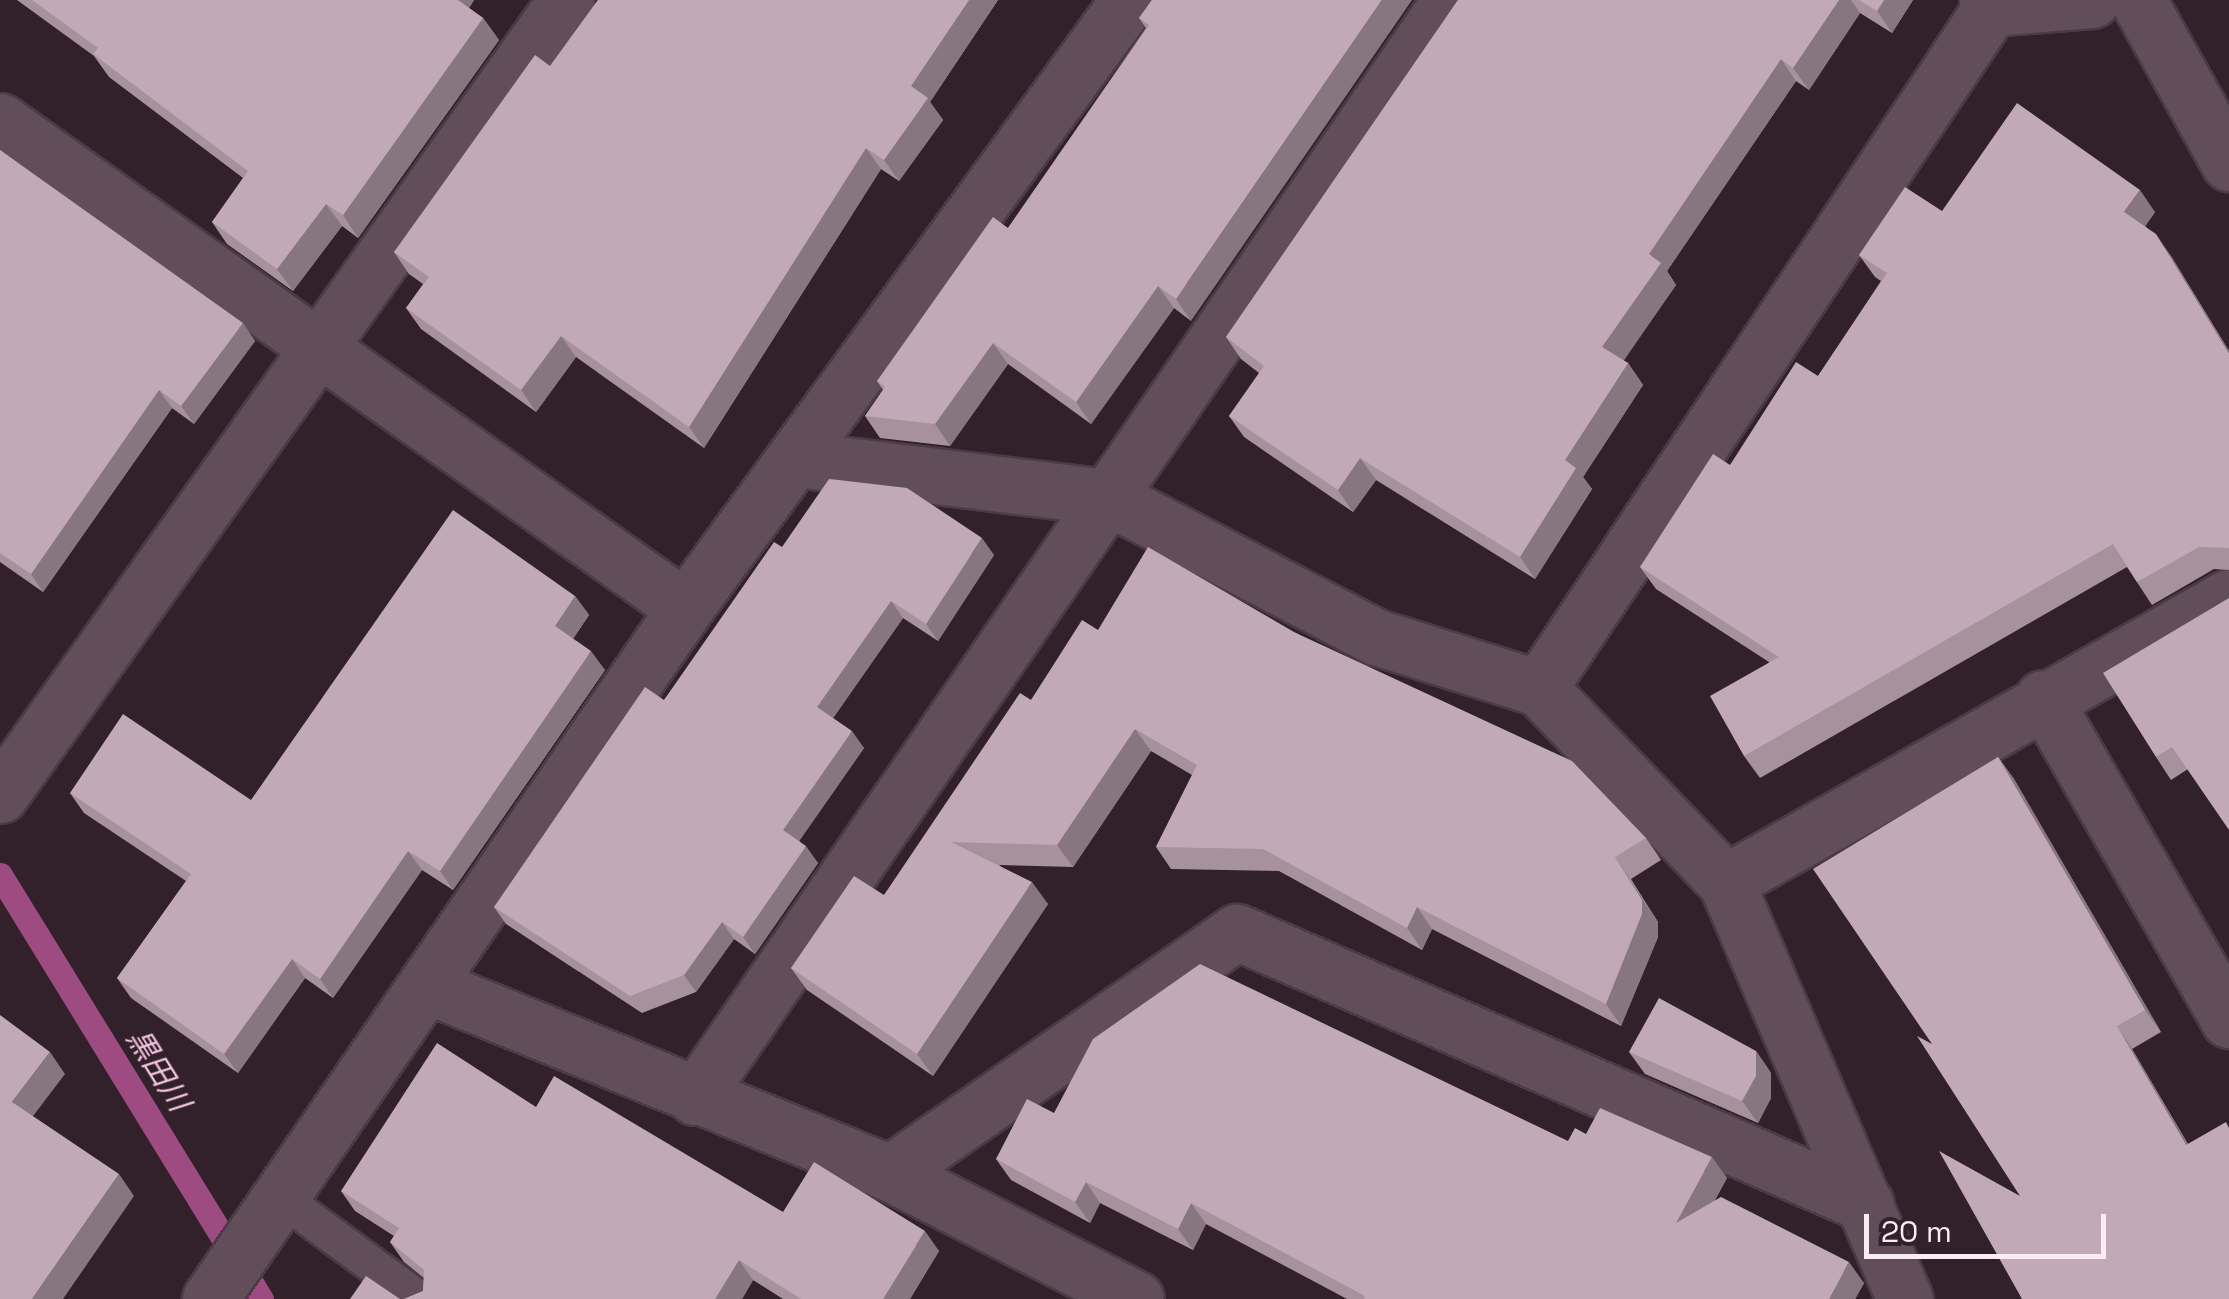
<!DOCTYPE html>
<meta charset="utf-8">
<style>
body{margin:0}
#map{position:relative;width:2229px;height:1299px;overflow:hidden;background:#32202b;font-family:"Space Grotesk","Noto Sans JP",sans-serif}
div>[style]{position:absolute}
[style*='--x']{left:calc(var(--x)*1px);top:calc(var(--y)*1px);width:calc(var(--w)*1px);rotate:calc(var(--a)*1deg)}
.stream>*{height:25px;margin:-12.5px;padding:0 12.5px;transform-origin:12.5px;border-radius:12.5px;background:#9e4b81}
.roads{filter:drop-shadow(2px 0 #4a3b44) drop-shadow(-2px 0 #4a3b44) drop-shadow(0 2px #4a3b44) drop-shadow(0 -2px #4a3b44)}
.service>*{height:35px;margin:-17.5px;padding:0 17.5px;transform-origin:17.5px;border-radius:17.5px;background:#624e5a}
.minor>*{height:55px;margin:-27.5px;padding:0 27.5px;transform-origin:27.5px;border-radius:27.5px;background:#624e5a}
.wall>*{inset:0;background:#a6919d}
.shaded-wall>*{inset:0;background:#877680}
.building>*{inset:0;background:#c1a9b7}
span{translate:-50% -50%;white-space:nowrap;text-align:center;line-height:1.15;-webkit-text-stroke:10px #32202b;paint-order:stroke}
.water-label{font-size:30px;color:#f4c5e1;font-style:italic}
.scale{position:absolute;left:1864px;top:1214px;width:242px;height:45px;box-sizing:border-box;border:5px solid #f9ecf3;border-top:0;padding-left:12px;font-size:30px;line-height:35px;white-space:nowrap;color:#f9ecf3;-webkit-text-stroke:8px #32202b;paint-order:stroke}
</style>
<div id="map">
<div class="stream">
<i style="--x:0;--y:875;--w:498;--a:58.4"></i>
</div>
<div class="roads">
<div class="service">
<i style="--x:280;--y:1197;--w:172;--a:36.3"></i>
</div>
<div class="minor">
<i style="--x:1987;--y:0;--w:9;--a:63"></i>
<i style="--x:1991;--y:8;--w:101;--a:-4.5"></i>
<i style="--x:2138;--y:0;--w:187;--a:60.8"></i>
<i style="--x:0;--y:121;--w:840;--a:35.41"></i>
<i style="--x:797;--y:459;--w:313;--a:7"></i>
<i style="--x:1108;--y:497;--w:302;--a:27.6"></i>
<i style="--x:1376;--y:637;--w:171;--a:17.4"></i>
<i style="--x:1539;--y:688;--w:269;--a:46.1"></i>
<i style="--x:1726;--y:882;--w:454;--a:66.8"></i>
<i style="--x:1539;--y:688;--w:817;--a:-56.39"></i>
<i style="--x:2043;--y:698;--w:372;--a:60"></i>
<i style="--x:0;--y:795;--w:976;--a:-54.55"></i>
<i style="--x:1726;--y:882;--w:578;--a:-29.54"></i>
<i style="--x:426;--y:985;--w:501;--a:22.06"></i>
<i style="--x:890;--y:1173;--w:276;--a:27.1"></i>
<i style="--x:695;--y:1097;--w:1332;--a:-55.46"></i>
<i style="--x:890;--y:1173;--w:422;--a:-34.8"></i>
<i style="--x:1237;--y:932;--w:685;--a:23.39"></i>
<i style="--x:210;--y:1299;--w:839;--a:-55.49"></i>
<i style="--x:685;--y:608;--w:753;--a:-53.86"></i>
</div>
</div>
<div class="wall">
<i style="clip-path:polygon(17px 0,474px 0,469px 8px,483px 18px,499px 40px,358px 238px,342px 226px,293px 291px,227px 244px,212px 222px,243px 178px,109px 77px,94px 56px)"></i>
<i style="clip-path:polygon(598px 0,998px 0,930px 102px,943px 120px,899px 181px,881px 169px,704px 448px,576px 357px,536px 412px,421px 329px,406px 308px,423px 284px,409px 274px,394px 252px,550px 66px)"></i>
<i style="clip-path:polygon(1152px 0,1191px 321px,1174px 308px,1091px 424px,1008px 364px,950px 446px,880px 438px,865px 416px,883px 390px,877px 381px,1008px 228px,1146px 28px,1139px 18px)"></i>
<i style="clip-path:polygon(1458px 0,1913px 0,1892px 33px,1860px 13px,1809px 90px,1796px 81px,1667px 271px,1676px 285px,1623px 360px,1628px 363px,1643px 385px,1583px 477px,1592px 489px,1535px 579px,1376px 480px,1353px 512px,1244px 437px,1229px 416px,1259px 373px,1241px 359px,1226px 337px)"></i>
<i style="clip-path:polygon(0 150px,255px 341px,194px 424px,172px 408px,43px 592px,0 562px)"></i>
<i style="clip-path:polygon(1942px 211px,2155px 212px,2145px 226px,2171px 256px,2229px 351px,2229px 570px,2214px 569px,2152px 605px,2127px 567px,1760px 778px,1744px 756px,1769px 662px,1656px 589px,1640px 567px,1730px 465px,1818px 376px,1881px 281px,1875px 277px,1859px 255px)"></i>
<i style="clip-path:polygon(782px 547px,994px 555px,938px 641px,903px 618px,833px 718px,864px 748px,799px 841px,818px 863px,755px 954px,734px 939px,696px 992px,642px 1013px,506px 924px,494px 907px,664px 700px)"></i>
<i style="clip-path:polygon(575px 596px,589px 615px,573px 639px,605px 670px,453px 890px,422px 870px,333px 998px,305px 978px,238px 1073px,131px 998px,117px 978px,186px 881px,84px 813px,70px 793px,251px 800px)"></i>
<i style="clip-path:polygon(2229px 598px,2188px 769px,2171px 780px,2156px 757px)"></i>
<i style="clip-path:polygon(1098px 630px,1646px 838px,1661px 860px,1631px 879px,1658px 922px,1658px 937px,1621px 1026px,1432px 929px,1422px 950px,1279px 871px,1171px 869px,1156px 847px,1192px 775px,1151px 751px,1073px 867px,999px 865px,1048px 904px,933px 1076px,807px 990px,791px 968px,884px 895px,1031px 700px)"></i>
<i style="clip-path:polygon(1998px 757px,2014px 779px,2161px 1032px,2132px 1049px,2188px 1144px,2229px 1299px,2020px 1196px,1932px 1044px)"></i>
<i style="clip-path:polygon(1756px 1051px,1771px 1073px,1771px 1098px,1758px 1123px,1645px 1074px,1629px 1052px)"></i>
<i style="clip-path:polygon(536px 1107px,783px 1212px,939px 1251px,910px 1299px,783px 1299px,753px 1280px,742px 1299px,404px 1299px,423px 1291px,424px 1278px,404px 1262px,390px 1242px,394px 1236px,355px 1211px,341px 1191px)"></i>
<i style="clip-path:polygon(1054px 1113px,1568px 1141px,1586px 1134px,1727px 1178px,1715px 1200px,1864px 1283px,1855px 1299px,1347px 1299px,1206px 1224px,1193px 1250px,1100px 1203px,1090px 1223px,1011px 1180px,996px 1159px)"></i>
</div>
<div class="shaded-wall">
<i style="clip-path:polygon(453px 0,474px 0,464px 15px)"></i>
<i style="clip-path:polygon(969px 0,998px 0,930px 102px,943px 120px,899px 181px,884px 160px,911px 86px)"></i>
<i style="clip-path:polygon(1382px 0,1412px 0,1191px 321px,1176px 299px)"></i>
<i style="clip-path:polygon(1839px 0,1851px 0,1860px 13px,1809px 90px,1793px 68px)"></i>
<i style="clip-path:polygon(1884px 0,1913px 0,1892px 33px,1877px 11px)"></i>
<i style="clip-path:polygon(483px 18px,499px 40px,358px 238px,343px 215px)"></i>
<i style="clip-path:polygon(1781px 59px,1796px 81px,1667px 271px,1676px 285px,1618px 369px,1602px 347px,1649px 254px)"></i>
<i style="clip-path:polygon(866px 148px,881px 169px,704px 448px,689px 427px)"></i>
<i style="clip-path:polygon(2140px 190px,2155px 212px,2140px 234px,2124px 212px)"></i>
<i style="clip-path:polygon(326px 204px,342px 226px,293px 291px,277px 269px)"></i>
<i style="clip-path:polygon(2156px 234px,2171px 256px,2229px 351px,2229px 354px)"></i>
<i style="clip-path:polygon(1158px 286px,1174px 308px,1091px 424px,1076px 402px)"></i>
<i style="clip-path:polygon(243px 323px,255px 341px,194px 424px,181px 406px)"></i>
<i style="clip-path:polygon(561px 336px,576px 357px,536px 412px,521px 390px)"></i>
<i style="clip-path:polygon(993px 343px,1008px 364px,950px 446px,935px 424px)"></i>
<i style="clip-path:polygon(1628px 363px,1643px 385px,1583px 477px,1592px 489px,1535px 579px,1520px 557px,1565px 460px)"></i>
<i style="clip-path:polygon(159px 390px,172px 408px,43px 592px,31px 574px)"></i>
<i style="clip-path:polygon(1360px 458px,1376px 480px,1353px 512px,1338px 490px)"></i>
<i style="clip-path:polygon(982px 538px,994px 555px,938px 641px,926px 624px)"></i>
<i style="clip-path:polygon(575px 596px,589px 615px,568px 646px,555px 626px)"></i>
<i style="clip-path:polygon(891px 601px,903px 618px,829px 724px,817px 707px)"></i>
<i style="clip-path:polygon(591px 651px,605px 670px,453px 890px,440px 871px)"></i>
<i style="clip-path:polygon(1135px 729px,1151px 751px,1073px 867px,1057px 845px)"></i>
<i style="clip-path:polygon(852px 731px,864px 748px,795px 847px,783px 830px)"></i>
<i style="clip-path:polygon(1998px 757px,2014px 779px,2161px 1032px,2145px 1010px)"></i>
<i style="clip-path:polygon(806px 846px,818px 863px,755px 954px,743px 937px)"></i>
<i style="clip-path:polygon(408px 851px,422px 870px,333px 998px,320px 979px)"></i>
<i style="clip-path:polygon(1615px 857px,1658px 922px,1658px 937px,1621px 1026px,1606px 1004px)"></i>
<i style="clip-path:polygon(1032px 882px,1048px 904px,933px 1076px,917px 1054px)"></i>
<i style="clip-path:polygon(1417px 907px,1432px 929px,1422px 950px,1407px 928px)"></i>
<i style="clip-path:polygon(722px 922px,734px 939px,696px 992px,684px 975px)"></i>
<i style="clip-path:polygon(292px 959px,305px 978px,238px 1073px,224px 1054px)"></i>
<i style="clip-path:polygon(2117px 1026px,2132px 1049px,2202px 1168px,2186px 1145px)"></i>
<i style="clip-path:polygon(1756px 1051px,1771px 1073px,1771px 1098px,1758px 1123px,1742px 1101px)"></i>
<i style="clip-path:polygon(50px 1052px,65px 1074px,27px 1124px,12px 1102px)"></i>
<i style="clip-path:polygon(1712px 1157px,1727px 1178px,1691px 1244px,1676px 1223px)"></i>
<i style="clip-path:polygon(119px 1174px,134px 1196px,63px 1299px,32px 1299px)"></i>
<i style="clip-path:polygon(1086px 1182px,1100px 1203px,1090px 1223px,1075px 1202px)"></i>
<i style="clip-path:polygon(1191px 1203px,1206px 1224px,1193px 1250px,1178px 1229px)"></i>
<i style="clip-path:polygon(925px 1231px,939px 1251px,910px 1299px,883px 1299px)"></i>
<i style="clip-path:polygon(739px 1260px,753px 1280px,742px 1299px,715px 1299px)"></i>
<i style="clip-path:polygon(1849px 1262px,1864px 1283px,1855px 1299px,1829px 1299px)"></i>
</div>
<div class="building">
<i style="clip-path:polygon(32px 0,458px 0,483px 18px,343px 215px,326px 204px,277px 269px,212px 222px,248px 171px,93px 54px,98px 48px)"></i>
<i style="clip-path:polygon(598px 0,969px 0,911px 86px,928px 98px,884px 160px,866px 148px,689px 427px,561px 336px,521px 390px,406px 308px,429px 277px,394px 252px,535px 55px,550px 66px)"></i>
<i style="clip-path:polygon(1152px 0,1382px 0,1176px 299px,1158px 286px,1076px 402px,993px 343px,935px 424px,865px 416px,885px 387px,877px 381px,993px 217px,1008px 228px,1149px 25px,1139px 18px)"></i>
<i style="clip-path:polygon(1458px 0,1839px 0,1793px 68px,1781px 59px,1649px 254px,1661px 263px,1602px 347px,1628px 363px,1565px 460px,1576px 468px,1520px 557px,1360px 458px,1338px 490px,1229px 416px,1264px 366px,1226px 337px)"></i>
<i style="clip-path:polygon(1859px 0,1884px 0,1877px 11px)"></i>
<i style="clip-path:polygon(2017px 103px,2140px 190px,2124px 212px,2156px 234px,2229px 354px,2229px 548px,2199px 547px,2137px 582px,2113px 544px,1744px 756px,1710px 696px,1779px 657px,1640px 567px,1713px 454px,1730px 465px,1796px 362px,1818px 376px,1887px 273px,1859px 255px,1905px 187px,1942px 211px)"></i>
<i style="clip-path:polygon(0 150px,243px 323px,181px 406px,159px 390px,31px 574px,0 553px)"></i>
<i style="clip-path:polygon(829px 479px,907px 488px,982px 538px,926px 624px,891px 601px,817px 707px,852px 731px,783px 830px,806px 846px,743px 937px,722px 922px,684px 975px,630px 996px,494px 907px,645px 687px,664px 700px,774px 542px,782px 547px)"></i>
<i style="clip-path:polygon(453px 510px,575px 596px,555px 626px,591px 651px,440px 871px,408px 851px,320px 979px,292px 959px,224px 1054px,117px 978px,191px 874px,70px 793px,123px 714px,251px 800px)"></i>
<i style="clip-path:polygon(1148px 547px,1294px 632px,1572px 761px,1646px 838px,1615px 857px,1642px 900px,1642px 914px,1606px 1004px,1417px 907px,1407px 928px,1263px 849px,1156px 847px,1197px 765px,1135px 729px,1057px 845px,951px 842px,1032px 882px,917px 1054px,791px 968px,854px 876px,884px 895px,1020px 693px,1031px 700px,1082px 620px,1098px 630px)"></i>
<i style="clip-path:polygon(2229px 598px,2229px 830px,2172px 747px,2156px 757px,2103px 673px)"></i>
<i style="clip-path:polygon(1998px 757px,2145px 1010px,2117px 1026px,2186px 1145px,2226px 1122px,2229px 1128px,2229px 1299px,2022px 1299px,1939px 1151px,2020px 1196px,1917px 1036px,1932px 1044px,1813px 869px)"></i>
<i style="clip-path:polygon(1200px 964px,1568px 1141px,1575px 1128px,1586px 1134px,1600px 1108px,1712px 1157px,1676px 1223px,1721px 1197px,1849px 1262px,1829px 1299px,1364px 1299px,1365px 1296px,1191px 1203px,1178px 1229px,1086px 1182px,1075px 1202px,996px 1159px,1027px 1099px,1054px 1113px,1093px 1039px)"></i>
<i style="clip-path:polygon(1659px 998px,1756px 1051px,1756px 1076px,1742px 1101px,1629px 1052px)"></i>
<i style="clip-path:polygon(0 1015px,50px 1052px,12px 1102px,119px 1174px,32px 1299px,0 1299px)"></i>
<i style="clip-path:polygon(437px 1043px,536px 1107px,554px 1076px,783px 1212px,814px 1162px,925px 1231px,883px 1299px,801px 1299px,739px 1260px,715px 1299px,404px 1299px,423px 1291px,424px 1270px,390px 1242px,399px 1228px,341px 1191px)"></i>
<i style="clip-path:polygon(366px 1276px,400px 1299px,350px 1299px)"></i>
</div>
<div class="water-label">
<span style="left:158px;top:1070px;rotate:58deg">黒田川</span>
</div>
<div class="scale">20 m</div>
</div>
